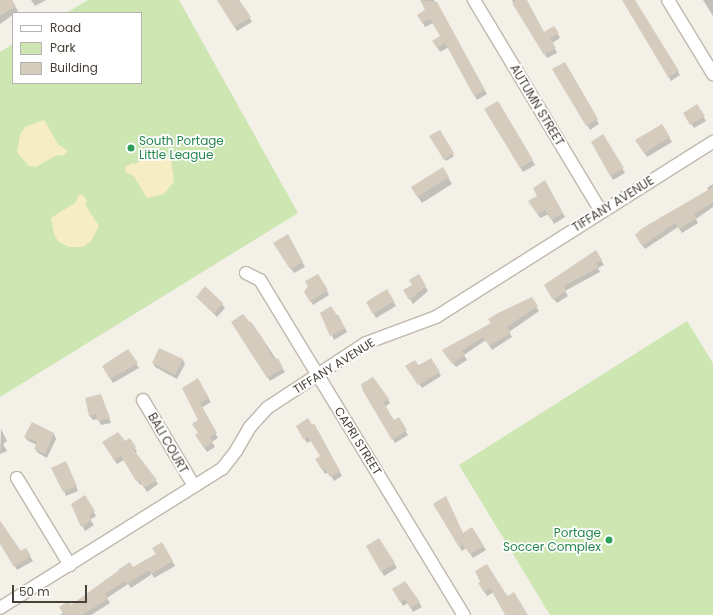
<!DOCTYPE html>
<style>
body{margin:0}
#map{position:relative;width:713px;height:615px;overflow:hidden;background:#f3f0e8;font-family:Poppins,sans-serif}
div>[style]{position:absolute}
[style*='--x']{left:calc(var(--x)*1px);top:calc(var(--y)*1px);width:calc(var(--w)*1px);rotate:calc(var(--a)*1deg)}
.green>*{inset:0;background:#cde6b2}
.sand>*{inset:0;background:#f6edc5}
.shadow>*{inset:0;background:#0003}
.building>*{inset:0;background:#d5ccbe}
.roads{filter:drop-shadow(1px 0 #bfb8ab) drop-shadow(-1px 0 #bfb8ab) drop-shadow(0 1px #bfb8ab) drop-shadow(0 -1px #bfb8ab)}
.street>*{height:12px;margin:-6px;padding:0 6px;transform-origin:6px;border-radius:6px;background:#fff}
.dots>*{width:11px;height:11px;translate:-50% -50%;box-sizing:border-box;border:2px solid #fff;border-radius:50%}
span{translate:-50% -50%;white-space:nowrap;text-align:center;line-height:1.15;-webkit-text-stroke:3.5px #fff;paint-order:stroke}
.street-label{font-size:12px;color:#474137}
.leisure-label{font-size:12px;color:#27864d}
.left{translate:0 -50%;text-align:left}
.right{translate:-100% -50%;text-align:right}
.legend{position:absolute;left:12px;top:12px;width:130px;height:72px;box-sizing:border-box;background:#fff;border:1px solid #b5b3af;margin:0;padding:5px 7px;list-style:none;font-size:12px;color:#474137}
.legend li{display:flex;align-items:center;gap:8px;height:20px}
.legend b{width:20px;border:1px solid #b5b3af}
.scale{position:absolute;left:12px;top:585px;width:75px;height:18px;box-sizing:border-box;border:2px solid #474137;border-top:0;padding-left:5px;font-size:12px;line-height:14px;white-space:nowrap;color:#474137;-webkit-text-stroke:3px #fff;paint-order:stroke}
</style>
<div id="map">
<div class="green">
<i style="clip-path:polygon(88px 0,179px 0,298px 213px,0 397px,0 52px,13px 44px,13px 83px,141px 83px,141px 13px,66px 13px)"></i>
<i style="clip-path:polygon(687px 321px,713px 363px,713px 615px,550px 615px,459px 465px)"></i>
</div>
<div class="sand">
<i style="clip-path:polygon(44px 120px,58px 144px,68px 151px,63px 156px,57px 155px,36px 167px,29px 166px,17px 152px,20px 134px,25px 127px)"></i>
<i style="clip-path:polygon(156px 152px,171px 160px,174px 182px,164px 194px,147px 198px,133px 175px,126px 173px,125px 167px,132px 163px,135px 164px)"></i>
<i style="clip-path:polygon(82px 194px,87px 200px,85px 205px,99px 226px,91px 241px,83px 247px,68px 247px,58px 241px,54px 234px,51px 218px,75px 203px,78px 196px)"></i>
</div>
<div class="shadow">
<i style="clip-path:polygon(4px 0,11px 0,18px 11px,0 24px,0 2px)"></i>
<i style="clip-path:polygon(31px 0,46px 0,35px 6px)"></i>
<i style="clip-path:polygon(224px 0,239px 0,252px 22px,237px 31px,220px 3px)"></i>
<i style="clip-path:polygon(421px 0,434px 0,487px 94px,477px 100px,449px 47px,440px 52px,434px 41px,442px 37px,433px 23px,425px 27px,418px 15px,426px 10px)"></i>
<i style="clip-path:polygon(512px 0,525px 0,544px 33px,554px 27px,560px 38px,552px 43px,557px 53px,547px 58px)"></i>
<i style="clip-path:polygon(623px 0,634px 0,680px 75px,671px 81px)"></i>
<i style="clip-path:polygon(703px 0,713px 0,713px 16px)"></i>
<i style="clip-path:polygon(564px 63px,599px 124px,590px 130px,554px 70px)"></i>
<i style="clip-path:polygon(498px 103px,535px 165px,523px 172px,486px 110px)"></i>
<i style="clip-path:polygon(697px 105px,706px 121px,694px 128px,684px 113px)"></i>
<i style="clip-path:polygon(662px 125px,672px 142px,647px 157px,639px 145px)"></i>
<i style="clip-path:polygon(439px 131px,454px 156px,446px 161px,430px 136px)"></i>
<i style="clip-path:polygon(603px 135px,625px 173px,613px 180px,592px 142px)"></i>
<i style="clip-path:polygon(448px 177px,452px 184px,422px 203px,416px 194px)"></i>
<i style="clip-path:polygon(545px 182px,565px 217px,554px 224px,549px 214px,540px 218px,530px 201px,538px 196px)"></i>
<i style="clip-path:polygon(713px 184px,713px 207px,696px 219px,698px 223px,682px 233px,678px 227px,645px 249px,636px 235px,660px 218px,709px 191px,707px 188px)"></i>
<i style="clip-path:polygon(287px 235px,305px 267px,294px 273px,277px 248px)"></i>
<i style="clip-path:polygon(596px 252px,604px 265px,598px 268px,600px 272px,565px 291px,568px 296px,557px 303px,547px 290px)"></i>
<i style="clip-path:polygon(318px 275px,329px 295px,313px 305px,305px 292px)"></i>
<i style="clip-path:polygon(418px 275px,428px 291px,413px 304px,405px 291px,413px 286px)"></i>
<i style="clip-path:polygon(387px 290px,396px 306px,376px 318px,367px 303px)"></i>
<i style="clip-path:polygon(197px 297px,222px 304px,225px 308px,217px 317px)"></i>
<i style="clip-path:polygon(531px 298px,539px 311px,509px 332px,512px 337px,492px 350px,486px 340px,464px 355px,467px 360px,456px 367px,446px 354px)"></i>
<i style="clip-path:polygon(322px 313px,338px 315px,347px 332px,334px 340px)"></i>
<i style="clip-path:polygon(251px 322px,285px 372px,270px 381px,235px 327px)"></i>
<i style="clip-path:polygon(128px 350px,139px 368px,113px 383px,103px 367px)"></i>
<i style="clip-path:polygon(431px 359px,441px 376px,422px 388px,409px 370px)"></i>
<i style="clip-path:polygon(183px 360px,185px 364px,177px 379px,155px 367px,153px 362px)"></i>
<i style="clip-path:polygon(197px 380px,211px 402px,201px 408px,218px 438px,212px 442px,215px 447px,207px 452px,199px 440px)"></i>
<i style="clip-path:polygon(362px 385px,388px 399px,390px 403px,385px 407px,394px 421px,398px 419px,408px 435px,395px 443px)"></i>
<i style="clip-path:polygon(101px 396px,111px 423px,101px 425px,98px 419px,93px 420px,90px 416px)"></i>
<i style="clip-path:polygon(32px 424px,54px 434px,56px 439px,47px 458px,38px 453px,35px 449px,37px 445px,28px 441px,25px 437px)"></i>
<i style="clip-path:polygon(314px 425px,342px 476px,334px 481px,329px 472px,325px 474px,316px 459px,321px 456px,312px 440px,307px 443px,297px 426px)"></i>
<i style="clip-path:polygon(1px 429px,7px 441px,3px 444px,7px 451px,0 454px)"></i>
<i style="clip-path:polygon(130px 440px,137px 452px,135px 453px,158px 484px,147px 492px,142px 484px,140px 485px,124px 460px,117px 464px,103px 442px,124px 443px)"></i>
<i style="clip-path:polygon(68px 467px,78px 491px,66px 496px,64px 491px)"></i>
<i style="clip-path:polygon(85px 497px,96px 516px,90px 520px,94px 525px,85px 531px,72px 505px)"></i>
<i style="clip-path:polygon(434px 504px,463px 534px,472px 528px,486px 550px,473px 558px,466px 548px,462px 551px)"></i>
<i style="clip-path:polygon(0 521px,21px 552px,25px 549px,33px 561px,17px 570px,0 539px)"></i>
<i style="clip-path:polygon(379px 540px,397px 568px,384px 576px,367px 546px)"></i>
<i style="clip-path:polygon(161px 543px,175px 566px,154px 578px,152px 574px,131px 588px,128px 584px,107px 598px,110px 603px,91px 615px,60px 615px,120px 572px,119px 569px,129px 563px,133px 569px,157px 554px)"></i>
<i style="clip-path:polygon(481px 582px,505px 595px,527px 615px,508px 615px,494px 592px,487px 596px,482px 588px)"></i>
<i style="clip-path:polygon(405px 583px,422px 607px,413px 612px,408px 603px,403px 606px,393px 590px)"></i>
</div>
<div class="building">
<i style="clip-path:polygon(0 0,12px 0,16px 6px,0 16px)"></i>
<i style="clip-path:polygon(217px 0,239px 0,251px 17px,234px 27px)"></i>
<i style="clip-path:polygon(420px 0,437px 2px,485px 90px,474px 96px,445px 43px,437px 48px,432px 41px,440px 36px,430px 19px,422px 23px,417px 15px,425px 10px)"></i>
<i style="clip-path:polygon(517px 0,527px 0,544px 32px,554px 26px,559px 33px,550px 38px,556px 48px,544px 55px,512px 3px)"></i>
<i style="clip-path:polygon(622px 0,635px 0,679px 71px,668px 77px)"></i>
<i style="clip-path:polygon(565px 62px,598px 119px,586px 126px,552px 69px)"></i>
<i style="clip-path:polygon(498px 101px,533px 160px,520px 168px,484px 109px)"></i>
<i style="clip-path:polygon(697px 104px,705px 116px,690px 125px,683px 113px)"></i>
<i style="clip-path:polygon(662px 124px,670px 137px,644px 153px,635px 140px)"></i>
<i style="clip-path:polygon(440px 130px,454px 153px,444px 160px,429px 136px)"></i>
<i style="clip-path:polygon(603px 134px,624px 168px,610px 176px,591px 142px)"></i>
<i style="clip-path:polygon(443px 167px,449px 177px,417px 197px,411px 187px)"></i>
<i style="clip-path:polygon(545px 180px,563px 213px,551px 220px,545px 210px,537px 214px,528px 201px,537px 196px,533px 188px)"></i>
<i style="clip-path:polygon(713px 187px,713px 202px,694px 214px,697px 218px,679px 229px,675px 223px,642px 246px,635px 235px,641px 229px)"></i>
<i style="clip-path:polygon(288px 234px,303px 262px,290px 269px,273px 243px)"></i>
<i style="clip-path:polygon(596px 250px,602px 260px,596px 263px,599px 267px,564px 286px,566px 291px,553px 300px,544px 285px)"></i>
<i style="clip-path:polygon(318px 274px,328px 290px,310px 302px,304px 292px,308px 286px,305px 281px)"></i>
<i style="clip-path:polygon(419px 274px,426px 286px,409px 300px,403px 290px,412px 285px,409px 280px)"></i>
<i style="clip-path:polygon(205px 286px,223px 303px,214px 314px,196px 297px)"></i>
<i style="clip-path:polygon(387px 289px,394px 301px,373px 314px,366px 302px)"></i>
<i style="clip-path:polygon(532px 297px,538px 306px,507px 327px,511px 333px,489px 346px,483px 337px,462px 351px,465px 355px,452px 364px,442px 350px,491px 323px,488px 319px,498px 313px)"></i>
<i style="clip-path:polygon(331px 306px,345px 328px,330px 336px,320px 313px)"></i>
<i style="clip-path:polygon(243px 314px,262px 337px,271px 356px,276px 360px,278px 358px,283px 368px,267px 378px,231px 322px)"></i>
<i style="clip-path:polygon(159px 348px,183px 359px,175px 375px,152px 363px)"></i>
<i style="clip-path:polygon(128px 349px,138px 363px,110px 379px,102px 366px)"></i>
<i style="clip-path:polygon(431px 358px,440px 372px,418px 385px,405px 366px,415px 360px,419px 366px)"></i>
<i style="clip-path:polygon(373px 377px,389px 399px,383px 402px,394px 420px,399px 417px,407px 430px,392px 440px,363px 391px,361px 384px)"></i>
<i style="clip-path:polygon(198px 378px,209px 398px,200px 403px,217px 433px,210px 437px,213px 442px,204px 448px,195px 435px,198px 433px,192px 424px,198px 420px,182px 388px)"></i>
<i style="clip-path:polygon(101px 394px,110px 418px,98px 421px,96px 414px,89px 416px,85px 398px)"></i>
<i style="clip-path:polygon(308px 418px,312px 425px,314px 423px,340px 471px,330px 477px,325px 469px,322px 470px,315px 459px,320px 456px,308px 437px,303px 439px,296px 426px)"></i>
<i style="clip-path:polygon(32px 422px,54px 433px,45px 454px,34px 449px,37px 442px,24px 437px)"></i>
<i style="clip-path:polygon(118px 432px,125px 441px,130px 438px,136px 447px,133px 449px,157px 480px,144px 488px,139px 480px,136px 481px,121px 456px,114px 460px,102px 442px)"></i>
<i style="clip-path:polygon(66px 461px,77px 486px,63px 492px,51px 468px)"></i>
<i style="clip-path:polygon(85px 495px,95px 511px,89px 515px,92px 520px,81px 527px,71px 504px)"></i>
<i style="clip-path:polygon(446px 496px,463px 533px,472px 527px,484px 546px,470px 554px,463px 545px,459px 547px,433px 504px)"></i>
<i style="clip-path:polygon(0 521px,21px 551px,26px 548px,31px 556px,14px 567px,0 544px)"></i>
<i style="clip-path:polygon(379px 538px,395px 563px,381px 572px,366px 546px)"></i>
<i style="clip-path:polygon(162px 542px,173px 561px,151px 574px,149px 570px,127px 584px,125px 581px,105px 594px,108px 598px,106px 600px,82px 615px,64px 615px,59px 607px,69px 601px,71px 605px,130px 562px,133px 567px,156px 554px,152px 548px)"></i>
<i style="clip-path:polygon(487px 564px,506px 594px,508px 596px,514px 592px,528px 615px,505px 615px,490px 588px,484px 592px,478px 583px,480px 582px,475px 571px)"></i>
<i style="clip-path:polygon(405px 581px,420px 602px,410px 608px,405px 599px,400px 602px,392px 589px)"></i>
</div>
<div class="roads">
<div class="street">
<i style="--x:474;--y:0;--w:246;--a:59"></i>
<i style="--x:668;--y:0;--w:87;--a:58.7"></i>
<i style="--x:246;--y:273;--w:16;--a:27"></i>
<i style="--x:260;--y:280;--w:392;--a:58.7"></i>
<i style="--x:143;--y:400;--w:100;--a:59.3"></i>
<i style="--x:17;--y:478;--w:102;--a:58.7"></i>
<i style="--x:0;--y:608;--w:262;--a:-32.1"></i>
<i style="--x:222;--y:469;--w:23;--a:-52"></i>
<i style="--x:236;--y:451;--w:28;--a:-60"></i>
<i style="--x:250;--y:427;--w:25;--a:-48"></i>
<i style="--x:267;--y:408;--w:118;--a:-33.3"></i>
<i style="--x:366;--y:343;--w:75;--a:-20.4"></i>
<i style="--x:436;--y:317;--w:328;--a:-32.3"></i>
</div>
</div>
<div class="dots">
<i style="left:131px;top:148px;background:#2e9e5b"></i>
<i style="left:609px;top:540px;background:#2e9e5b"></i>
</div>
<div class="street-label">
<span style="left:537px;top:105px;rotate:59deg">AUTUMN STREET</span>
<span style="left:613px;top:204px;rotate:-32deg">TIFFANY AVENUE</span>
<span style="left:334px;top:366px;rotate:-32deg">TIFFANY AVENUE</span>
<span style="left:358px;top:441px;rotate:58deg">CAPRI STREET</span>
<span style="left:168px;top:443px;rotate:60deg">BALI COURT</span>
</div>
<div class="leisure-label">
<span class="left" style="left:139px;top:148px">South Portage<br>Little League</span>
<span class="right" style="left:601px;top:540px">Portage<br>Soccer Complex</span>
</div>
<ul class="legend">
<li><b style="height:5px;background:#fff"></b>Road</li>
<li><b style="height:11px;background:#cde6b2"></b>Park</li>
<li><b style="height:11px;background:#d5ccbe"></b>Building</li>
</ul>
<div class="scale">50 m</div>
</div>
